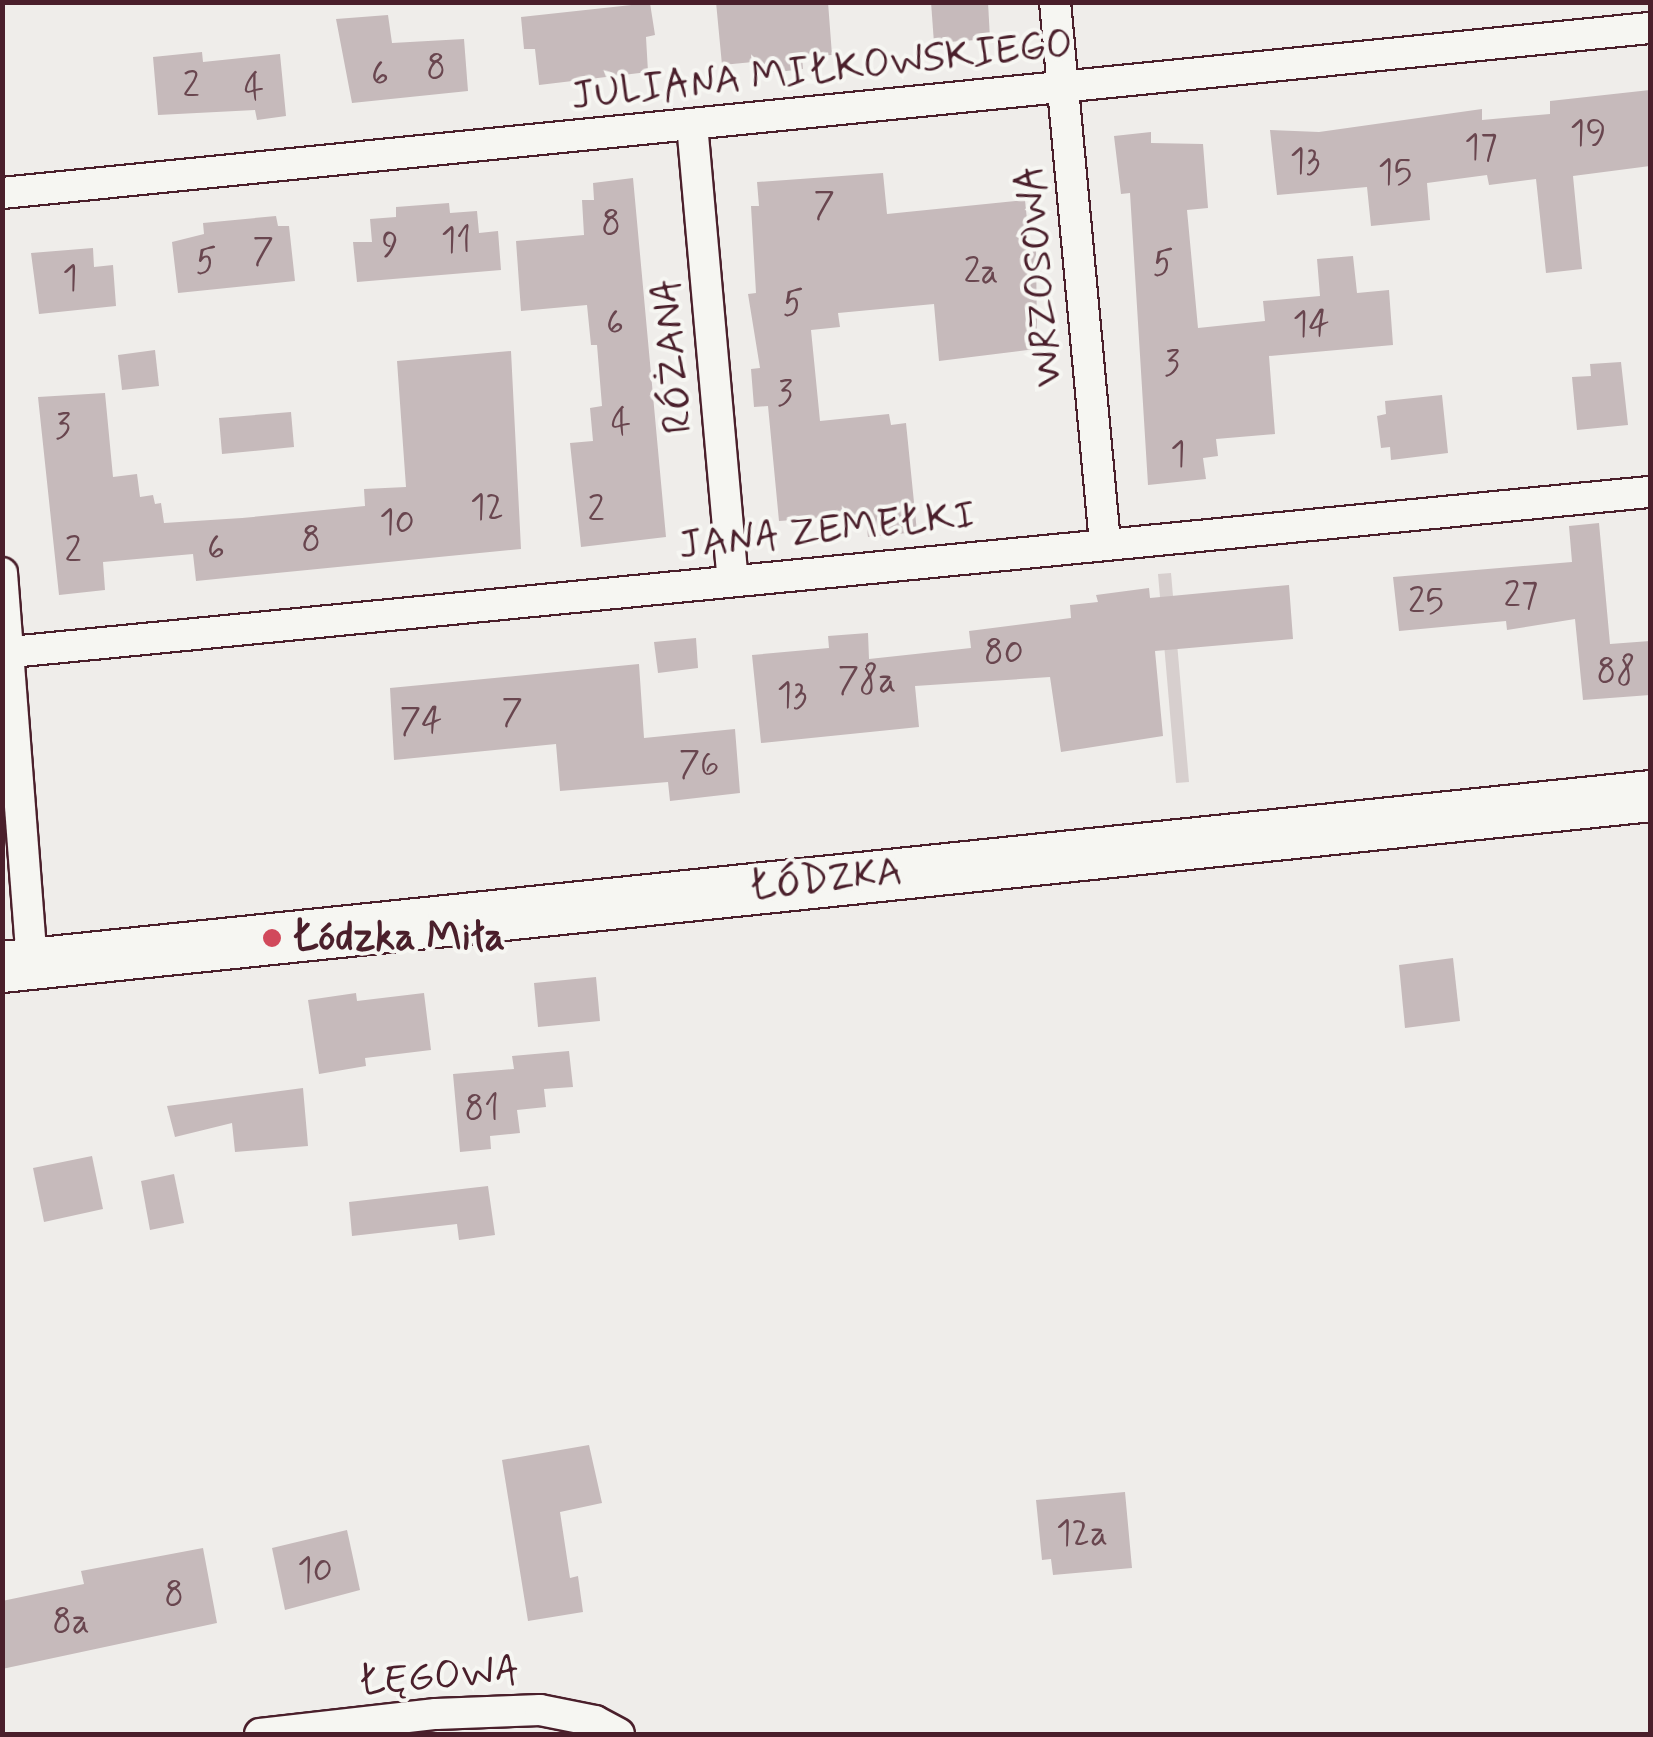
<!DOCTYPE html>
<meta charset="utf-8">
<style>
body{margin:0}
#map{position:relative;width:1653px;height:1737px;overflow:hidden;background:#efedea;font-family:Mynerve,sans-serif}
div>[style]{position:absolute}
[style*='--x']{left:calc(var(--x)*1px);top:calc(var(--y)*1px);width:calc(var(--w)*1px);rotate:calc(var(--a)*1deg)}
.green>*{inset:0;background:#d7cfce}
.building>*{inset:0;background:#c6babb}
.roads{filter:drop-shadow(2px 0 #4a1f2b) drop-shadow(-2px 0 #4a1f2b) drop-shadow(0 2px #4a1f2b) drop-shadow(0 -2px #4a1f2b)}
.minor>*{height:30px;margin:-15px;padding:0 15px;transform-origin:15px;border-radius:15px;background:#f6f6f2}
.primary>*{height:50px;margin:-25px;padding:0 25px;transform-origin:25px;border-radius:25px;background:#f6f6f2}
.dots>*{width:28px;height:28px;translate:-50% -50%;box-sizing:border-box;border:5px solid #f6f6f2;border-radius:50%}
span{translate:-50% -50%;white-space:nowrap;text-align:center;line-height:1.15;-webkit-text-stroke:8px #f6f6f2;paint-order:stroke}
.number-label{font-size:35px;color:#69464f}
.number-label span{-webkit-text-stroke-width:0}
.street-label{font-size:40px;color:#4a1f2b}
.poi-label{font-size:40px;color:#4a1f2b;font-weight:700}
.left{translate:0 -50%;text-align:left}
.frame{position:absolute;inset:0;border:5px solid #4a1f2b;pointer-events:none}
</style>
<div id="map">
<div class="green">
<i style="clip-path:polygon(1171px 573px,1189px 782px,1176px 783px,1158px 574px)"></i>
</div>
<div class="building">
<i style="clip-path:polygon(716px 2px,828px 2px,832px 55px,802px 57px,803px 69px,778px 72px,754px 72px,753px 62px,722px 65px)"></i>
<i style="clip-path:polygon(931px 2px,988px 2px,990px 39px,934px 43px)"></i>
<i style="clip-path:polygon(650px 3px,655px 35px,646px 37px,648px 72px,539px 85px,535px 49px,524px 49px,521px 17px)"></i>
<i style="clip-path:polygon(388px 15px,392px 43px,464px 39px,468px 91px,352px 103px,336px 19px)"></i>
<i style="clip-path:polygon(202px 52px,203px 62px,280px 54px,286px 116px,257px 120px,255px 110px,158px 115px,153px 57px)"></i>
<i style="clip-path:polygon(1650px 90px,1650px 166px,1573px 176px,1582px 269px,1546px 273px,1536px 179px,1489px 185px,1487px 175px,1427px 183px,1430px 220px,1371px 226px,1367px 187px,1277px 195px,1270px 130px,1319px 132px,1482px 109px,1482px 120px,1550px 114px,1550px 101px)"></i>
<i style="clip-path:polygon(1151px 132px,1151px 143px,1203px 144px,1208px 208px,1187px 210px,1198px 328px,1265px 321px,1263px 301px,1320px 296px,1317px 259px,1353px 256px,1357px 293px,1389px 290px,1393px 345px,1269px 356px,1275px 434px,1216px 439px,1218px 456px,1203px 458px,1206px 479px,1148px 485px,1130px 193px,1121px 194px,1114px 136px)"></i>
<i style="clip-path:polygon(883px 173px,887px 214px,1025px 200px,1030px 250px,1036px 250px,1037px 335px,1035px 349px,939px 361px,934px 304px,838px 313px,840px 327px,811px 330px,820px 421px,889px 414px,891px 425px,906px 423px,917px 532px,868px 537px,865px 515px,779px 521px,768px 406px,754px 407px,751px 369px,760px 368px,748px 294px,756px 293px,751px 206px,759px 206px,757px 182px)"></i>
<i style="clip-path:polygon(633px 178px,666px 537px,581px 547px,570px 443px,593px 441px,590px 408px,602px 406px,597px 345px,591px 345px,587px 305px,521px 311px,516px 241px,584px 235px,582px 200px,594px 200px,593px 183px)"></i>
<i style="clip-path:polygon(449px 203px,450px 213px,477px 211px,479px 233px,498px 231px,501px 270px,357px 282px,353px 242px,372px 242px,370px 219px,396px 217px,396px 207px)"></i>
<i style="clip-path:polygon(276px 216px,278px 226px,289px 226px,295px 281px,178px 293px,172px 242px,204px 234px,203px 223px)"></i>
<i style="clip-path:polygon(93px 248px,94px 267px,113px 265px,116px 306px,39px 314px,31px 253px)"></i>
<i style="clip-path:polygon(155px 350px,159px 386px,122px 390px,118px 355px)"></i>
<i style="clip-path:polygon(511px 351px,521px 549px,196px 581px,193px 554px,103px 562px,105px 590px,59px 595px,38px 397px,105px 393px,113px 477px,137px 474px,140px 497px,153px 495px,155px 504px,161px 503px,164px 523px,242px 518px,365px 506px,364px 489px,406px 487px,397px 361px)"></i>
<i style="clip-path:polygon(1621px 362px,1628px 425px,1577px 430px,1572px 377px,1591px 376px,1590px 364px)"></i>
<i style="clip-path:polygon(1442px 395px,1448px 453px,1391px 460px,1390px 447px,1381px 448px,1377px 416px,1386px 414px,1385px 401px)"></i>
<i style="clip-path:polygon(291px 412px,294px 447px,222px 454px,219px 418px)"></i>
<i style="clip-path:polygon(1599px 523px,1610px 644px,1650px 641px,1650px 695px,1583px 700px,1575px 619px,1507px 630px,1506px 621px,1399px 631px,1393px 577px,1572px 562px,1569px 526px)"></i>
<i style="clip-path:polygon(1289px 585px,1293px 639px,1155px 651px,1163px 736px,1061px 752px,1050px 677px,915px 686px,919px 727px,761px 743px,752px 655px,829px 648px,828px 636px,868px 633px,869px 659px,971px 648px,969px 631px,1071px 618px,1070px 605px,1098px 602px,1096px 595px,1149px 588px,1150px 598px)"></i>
<i style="clip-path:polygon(696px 638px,698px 668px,658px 673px,654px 642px)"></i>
<i style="clip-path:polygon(639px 664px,644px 738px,735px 729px,740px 793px,670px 801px,668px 782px,560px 791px,556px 744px,394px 760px,390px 688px)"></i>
<i style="clip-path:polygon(1453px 958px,1460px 1021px,1405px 1028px,1399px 965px)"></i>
<i style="clip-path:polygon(596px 977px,600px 1021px,538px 1027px,534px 983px)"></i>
<i style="clip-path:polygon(356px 993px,357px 1001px,424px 993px,431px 1050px,365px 1058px,366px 1066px,319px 1074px,308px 1000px)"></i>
<i style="clip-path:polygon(569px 1051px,573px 1087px,544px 1089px,546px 1107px,517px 1110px,520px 1133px,490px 1136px,491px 1149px,460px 1152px,453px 1074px,514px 1069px,512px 1056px)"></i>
<i style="clip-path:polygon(303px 1088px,308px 1146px,235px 1152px,232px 1123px,175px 1137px,167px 1106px)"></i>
<i style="clip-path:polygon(92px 1156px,103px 1209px,44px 1222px,33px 1168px)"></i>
<i style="clip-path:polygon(174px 1174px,184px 1223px,150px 1230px,141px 1181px)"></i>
<i style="clip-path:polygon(488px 1186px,495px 1235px,459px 1240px,457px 1224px,352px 1236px,349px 1202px)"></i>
<i style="clip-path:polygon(589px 1445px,602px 1503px,560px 1512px,570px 1578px,578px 1576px,583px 1612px,528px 1621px,502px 1460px)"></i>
<i style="clip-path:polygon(1125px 1492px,1132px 1568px,1053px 1575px,1051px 1559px,1042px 1560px,1036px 1500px)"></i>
<i style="clip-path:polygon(347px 1530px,360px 1590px,285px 1610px,272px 1548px)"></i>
<i style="clip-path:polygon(203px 1548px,217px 1623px,2px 1669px,2px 1601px,84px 1584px,81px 1571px)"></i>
</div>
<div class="roads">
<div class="minor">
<i style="--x:1055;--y:2;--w:543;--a:84.72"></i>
<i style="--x:692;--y:124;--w:458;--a:84.9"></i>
<i style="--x:2;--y:193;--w:1656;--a:-5.72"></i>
<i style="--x:2;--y:573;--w:392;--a:85.6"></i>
<i style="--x:11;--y:652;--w:1647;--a:-5.58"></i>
<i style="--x:260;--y:1734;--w:177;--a:-6.5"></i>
<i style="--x:436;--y:1714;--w:104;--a:-2.2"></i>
<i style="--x:540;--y:1710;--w:56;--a:11.3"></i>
<i style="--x:595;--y:1721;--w:27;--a:28"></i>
</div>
<div class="primary">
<i style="--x:2;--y:967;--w:1657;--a:-5.92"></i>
</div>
</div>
<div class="dots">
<i style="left:272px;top:938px;background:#d1495b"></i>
</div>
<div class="number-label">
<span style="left:436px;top:68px">8</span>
<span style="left:380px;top:75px">6</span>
<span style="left:191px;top:86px">2</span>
<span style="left:254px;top:88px">4</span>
<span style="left:1588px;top:134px">19</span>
<span style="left:1481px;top:148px">17</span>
<span style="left:1305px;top:162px">13</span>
<span style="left:1395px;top:173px">15</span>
<span style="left:824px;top:206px">7</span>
<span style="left:611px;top:224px">8</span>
<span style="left:456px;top:241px">11</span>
<span style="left:390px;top:246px">9</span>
<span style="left:263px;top:252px">7</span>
<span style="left:206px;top:262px">5</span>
<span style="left:1163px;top:264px">5</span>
<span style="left:981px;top:272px">2a</span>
<span style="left:70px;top:279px">1</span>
<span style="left:793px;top:304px">5</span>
<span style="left:615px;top:324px">6</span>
<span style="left:1311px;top:325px">14</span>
<span style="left:1172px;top:364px">3</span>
<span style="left:785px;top:394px">3</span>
<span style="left:621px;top:423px">4</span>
<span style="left:63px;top:427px">3</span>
<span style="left:1178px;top:455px">1</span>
<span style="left:487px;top:508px">12</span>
<span style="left:596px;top:510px">2</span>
<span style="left:397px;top:523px">10</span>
<span style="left:311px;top:540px">8</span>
<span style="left:216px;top:549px">6</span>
<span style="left:73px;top:551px">2</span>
<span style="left:1521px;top:596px">27</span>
<span style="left:1426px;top:602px">25</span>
<span style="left:1004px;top:653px">80</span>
<span style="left:1616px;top:672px">88</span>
<span style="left:867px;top:681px">78a</span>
<span style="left:792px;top:696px">13</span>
<span style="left:512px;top:713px">7</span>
<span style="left:421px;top:722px">74</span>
<span style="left:699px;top:765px">76</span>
<span style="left:482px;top:1109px">81</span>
<span style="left:1082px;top:1534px">12a</span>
<span style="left:315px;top:1571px">10</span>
<span style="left:174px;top:1595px">8</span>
<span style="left:71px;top:1622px">8a</span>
</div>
<div class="street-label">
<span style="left:822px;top:71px;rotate:-6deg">JULIANA MIŁKOWSKIEGO</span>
<span style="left:1040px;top:276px;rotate:-95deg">WRZOSOWA</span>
<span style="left:673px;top:356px;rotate:-95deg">RÓŻANA</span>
<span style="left:827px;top:531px;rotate:-6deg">JANA ZEMEŁKI</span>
<span style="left:826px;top:880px;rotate:-6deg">ŁÓDZKA</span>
<span style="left:439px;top:1677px;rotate:-4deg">ŁĘGOWA</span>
</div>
<div class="poi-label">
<span class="left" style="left:292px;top:938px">Łódzka Miła</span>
</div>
<div class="frame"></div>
</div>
